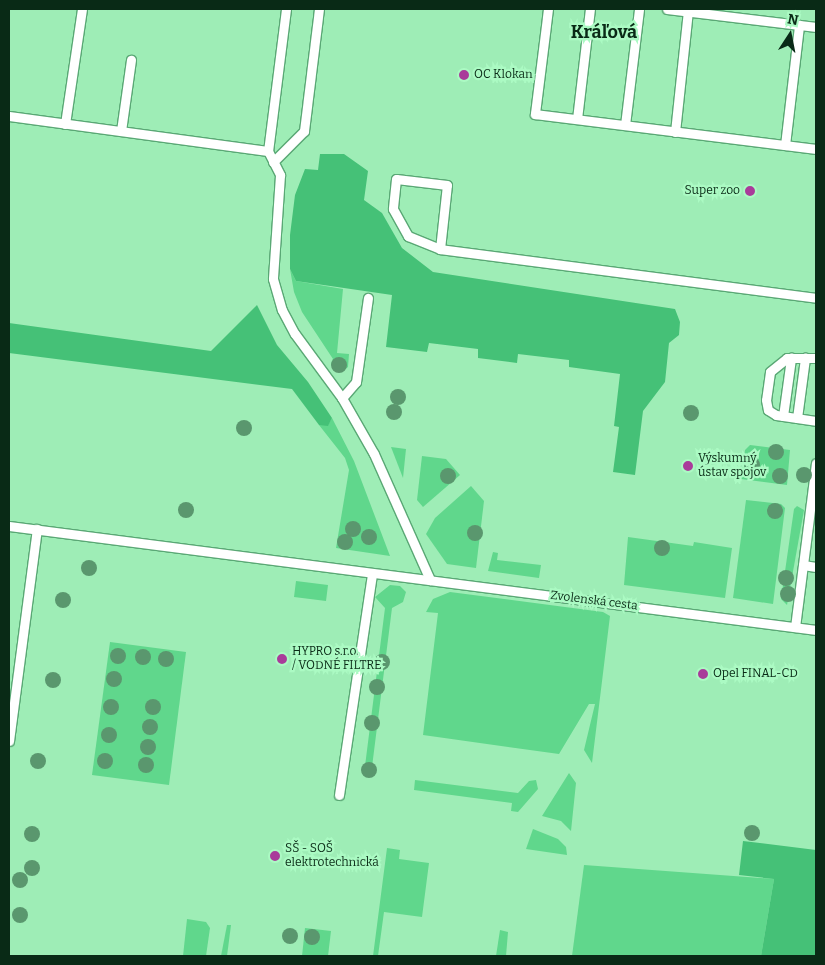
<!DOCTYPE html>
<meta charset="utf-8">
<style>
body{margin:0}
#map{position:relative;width:825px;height:965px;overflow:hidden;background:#9eedb6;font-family:Bitter,serif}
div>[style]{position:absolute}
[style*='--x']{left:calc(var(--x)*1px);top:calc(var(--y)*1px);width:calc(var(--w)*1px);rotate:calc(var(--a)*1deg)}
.green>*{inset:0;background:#60d78c}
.forest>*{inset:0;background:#45c177}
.roads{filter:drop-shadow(1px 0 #5aa875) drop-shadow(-1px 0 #5aa875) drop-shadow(0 1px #5aa875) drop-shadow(0 -1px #5aa875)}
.lane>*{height:9px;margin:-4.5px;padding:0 4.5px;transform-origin:4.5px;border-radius:4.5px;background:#fff}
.trees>*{width:16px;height:16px;margin:-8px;border-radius:50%;background:#5a976e}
.dots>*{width:14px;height:14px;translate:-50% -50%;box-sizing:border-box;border:2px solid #abfac3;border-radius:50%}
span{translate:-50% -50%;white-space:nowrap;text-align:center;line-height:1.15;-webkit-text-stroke:4.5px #abfac3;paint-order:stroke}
.poi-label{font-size:12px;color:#092a16}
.left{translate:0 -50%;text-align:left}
.right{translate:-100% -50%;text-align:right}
.street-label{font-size:12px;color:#092a16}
.district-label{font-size:18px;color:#092a16;font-weight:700}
.frame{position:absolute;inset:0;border:10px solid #092a16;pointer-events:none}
.north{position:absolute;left:765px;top:10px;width:50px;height:50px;-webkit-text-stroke:4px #abfac3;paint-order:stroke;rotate:11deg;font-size:14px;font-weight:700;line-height:20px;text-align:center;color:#092a16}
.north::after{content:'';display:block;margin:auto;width:18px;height:22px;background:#092a16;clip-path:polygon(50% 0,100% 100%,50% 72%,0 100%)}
</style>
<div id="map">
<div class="green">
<i style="clip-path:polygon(290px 269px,296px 281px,343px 289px,337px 353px,349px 354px,348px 367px,344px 370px,335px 369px,331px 364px,333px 359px,302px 312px,294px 292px)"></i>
<i style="clip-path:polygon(332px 418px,354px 461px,390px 556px,336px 548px,349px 470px,345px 458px,319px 425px,328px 425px)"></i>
<i style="clip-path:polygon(750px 445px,790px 450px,787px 485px,741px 479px,745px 450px)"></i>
<i style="clip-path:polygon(391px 447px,406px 449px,403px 478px)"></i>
<i style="clip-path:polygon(422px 456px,446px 459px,460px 475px,423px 507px,417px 500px)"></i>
<i style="clip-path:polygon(471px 486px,484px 501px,476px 568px,447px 564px,426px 534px,435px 518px)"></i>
<i style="clip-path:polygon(746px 500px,781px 504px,785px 508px,773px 604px,733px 598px)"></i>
<i style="clip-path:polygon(797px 506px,804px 510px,787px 605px,781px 599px,794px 509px)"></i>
<i style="clip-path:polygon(628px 537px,693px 546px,694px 542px,732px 548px,725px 598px,624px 585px)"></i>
<i style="clip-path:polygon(493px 552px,498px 553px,497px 560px,541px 565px,539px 578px,488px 571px)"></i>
<i style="clip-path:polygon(296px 581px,328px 585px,326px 601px,294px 597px)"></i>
<i style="clip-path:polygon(390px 585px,400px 586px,406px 592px,403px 602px,392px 608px,371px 775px,364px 774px,385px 608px,375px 597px)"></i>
<i style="clip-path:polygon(450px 592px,603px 612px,610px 616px,592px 763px,584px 750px,595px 704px,589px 704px,559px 754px,423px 735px,438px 613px,426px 612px,433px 599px)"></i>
<i style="clip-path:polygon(110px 642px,186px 652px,169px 785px,92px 775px)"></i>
<i style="clip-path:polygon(569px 773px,576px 783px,571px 831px,561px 821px,542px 816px)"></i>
<i style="clip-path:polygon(415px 780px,518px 793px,529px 781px,536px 780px,538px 789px,518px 812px,511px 811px,512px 803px,414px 790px)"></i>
<i style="clip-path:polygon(533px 829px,558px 839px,566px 847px,567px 855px,526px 849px)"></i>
<i style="clip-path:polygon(387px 848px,400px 850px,399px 859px,429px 863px,422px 917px,384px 912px,378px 956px,373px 956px)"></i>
<i style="clip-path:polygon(584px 865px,774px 879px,761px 956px,572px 956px)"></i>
<i style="clip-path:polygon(187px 919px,206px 922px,210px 928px,206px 956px,183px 956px)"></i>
<i style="clip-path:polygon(227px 925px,231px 925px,227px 956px,221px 956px)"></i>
<i style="clip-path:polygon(305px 928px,331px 931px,328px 956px,302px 956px)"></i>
<i style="clip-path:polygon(500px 930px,508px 932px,506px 956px,496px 956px)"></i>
</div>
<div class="forest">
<i style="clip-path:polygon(320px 154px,344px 154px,368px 171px,364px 200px,382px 213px,402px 248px,433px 272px,675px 309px,680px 322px,679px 335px,669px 343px,665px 382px,643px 411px,635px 475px,613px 472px,619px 427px,614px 426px,620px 374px,569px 367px,569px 360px,518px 354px,517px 363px,478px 358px,478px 349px,429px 343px,427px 352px,386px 347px,392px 295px,296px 281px,290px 269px,290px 235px,295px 195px,305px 169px,318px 170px)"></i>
<i style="clip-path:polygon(257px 305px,277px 345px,308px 382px,332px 418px,328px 426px,319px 425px,292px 389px,9px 353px,9px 323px,211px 351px)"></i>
<i style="clip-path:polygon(743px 841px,816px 850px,816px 956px,761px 956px,774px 879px,739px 875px)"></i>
</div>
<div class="roads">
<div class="lane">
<i style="--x:286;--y:9;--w:143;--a:97.2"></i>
<i style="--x:268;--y:151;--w:27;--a:63"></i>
<i style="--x:280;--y:175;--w:104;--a:93.9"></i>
<i style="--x:273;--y:279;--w:32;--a:74"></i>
<i style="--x:282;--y:310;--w:27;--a:62"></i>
<i style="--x:295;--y:334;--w:79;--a:53.7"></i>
<i style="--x:342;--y:398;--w:64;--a:60.3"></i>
<i style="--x:374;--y:454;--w:138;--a:66"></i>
<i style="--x:548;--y:9;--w:106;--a:97.1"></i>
<i style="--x:535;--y:114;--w:283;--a:7.1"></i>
<i style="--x:667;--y:9;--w:150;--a:6.9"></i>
<i style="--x:9;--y:116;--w:261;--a:7.7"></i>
<i style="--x:577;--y:119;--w:111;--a:-83.3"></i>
<i style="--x:65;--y:124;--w:116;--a:-81.6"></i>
<i style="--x:625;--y:125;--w:117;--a:-83.1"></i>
<i style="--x:121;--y:131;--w:72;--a:-82"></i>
<i style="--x:675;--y:132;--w:122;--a:-83.9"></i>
<i style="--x:785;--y:145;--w:121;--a:-83.3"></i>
<i style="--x:273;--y:162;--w:44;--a:-45"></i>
<i style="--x:304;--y:131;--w:123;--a:-83"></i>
<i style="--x:440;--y:249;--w:64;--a:-83.8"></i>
<i style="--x:447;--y:185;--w:51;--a:-173.3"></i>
<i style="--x:396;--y:179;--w:30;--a:96"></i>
<i style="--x:393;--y:209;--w:31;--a:61"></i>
<i style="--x:408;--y:236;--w:35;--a:22"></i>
<i style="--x:440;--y:249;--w:379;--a:7.4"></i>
<i style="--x:816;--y:358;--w:29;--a:180"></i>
<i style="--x:787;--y:358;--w:22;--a:141"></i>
<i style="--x:770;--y:372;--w:28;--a:98"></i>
<i style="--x:766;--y:400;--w:10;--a:79"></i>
<i style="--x:768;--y:410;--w:9;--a:32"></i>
<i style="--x:776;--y:415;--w:40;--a:8.5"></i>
<i style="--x:342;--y:398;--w:21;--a:-49"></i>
<i style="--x:356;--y:382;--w:85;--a:-81.9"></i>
<i style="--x:783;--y:416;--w:59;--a:-82.1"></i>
<i style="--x:797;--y:418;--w:61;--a:-82.4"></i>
<i style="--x:9;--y:526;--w:814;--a:7.34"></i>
<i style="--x:803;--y:565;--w:13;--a:9"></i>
<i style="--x:795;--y:627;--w:165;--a:-82.7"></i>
<i style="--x:9;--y:741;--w:214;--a:-82.5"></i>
<i style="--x:339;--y:795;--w:224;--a:-81.5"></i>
</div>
</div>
<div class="trees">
<i style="left:339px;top:365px"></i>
<i style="left:398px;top:397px"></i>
<i style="left:394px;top:412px"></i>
<i style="left:691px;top:413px"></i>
<i style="left:244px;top:428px"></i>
<i style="left:776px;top:452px"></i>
<i style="left:752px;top:465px"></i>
<i style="left:804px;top:475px"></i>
<i style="left:448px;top:476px"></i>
<i style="left:780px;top:476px"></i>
<i style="left:186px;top:510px"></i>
<i style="left:775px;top:511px"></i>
<i style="left:353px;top:529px"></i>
<i style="left:475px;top:533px"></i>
<i style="left:369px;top:537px"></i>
<i style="left:345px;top:542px"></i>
<i style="left:662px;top:548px"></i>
<i style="left:89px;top:568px"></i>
<i style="left:786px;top:578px"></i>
<i style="left:788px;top:594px"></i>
<i style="left:63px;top:600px"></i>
<i style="left:118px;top:656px"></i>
<i style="left:143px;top:657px"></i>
<i style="left:166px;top:659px"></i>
<i style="left:382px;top:662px"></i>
<i style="left:114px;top:679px"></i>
<i style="left:53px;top:680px"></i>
<i style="left:377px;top:687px"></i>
<i style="left:111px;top:707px"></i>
<i style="left:153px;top:707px"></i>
<i style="left:372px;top:723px"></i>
<i style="left:150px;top:727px"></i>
<i style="left:109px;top:735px"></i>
<i style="left:148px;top:747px"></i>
<i style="left:38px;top:761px"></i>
<i style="left:105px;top:761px"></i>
<i style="left:146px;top:765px"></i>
<i style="left:369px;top:770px"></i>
<i style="left:752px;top:833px"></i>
<i style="left:32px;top:834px"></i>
<i style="left:32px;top:868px"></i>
<i style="left:20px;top:880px"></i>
<i style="left:20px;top:915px"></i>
<i style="left:290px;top:936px"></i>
<i style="left:312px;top:937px"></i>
</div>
<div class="dots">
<i style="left:464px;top:75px;background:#a93b9a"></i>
<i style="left:750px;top:191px;background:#a93b9a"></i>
<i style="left:688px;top:466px;background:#a93b9a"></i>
<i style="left:282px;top:659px;background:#a93b9a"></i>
<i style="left:703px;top:674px;background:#a93b9a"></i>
<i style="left:275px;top:856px;background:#a93b9a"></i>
</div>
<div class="poi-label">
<span class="left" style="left:474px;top:75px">OC Klokan</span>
<span class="right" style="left:740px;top:191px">Super zoo</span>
<span class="left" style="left:698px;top:466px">Výskumný<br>ústav spojov</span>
<span class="left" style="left:292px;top:659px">HYPRO s.r.o.<br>/ VODNÉ FILTRE</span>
<span class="left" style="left:713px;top:674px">Opel FINAL-CD</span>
<span class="left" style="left:285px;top:856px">SŠ - SOŠ<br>elektrotechnická</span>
</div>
<div class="street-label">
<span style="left:594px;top:601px;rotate:7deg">Zvolenská cesta</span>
</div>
<div class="district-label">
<span style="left:604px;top:32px">Kráľová</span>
</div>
<div class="frame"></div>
<div class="north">N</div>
</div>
